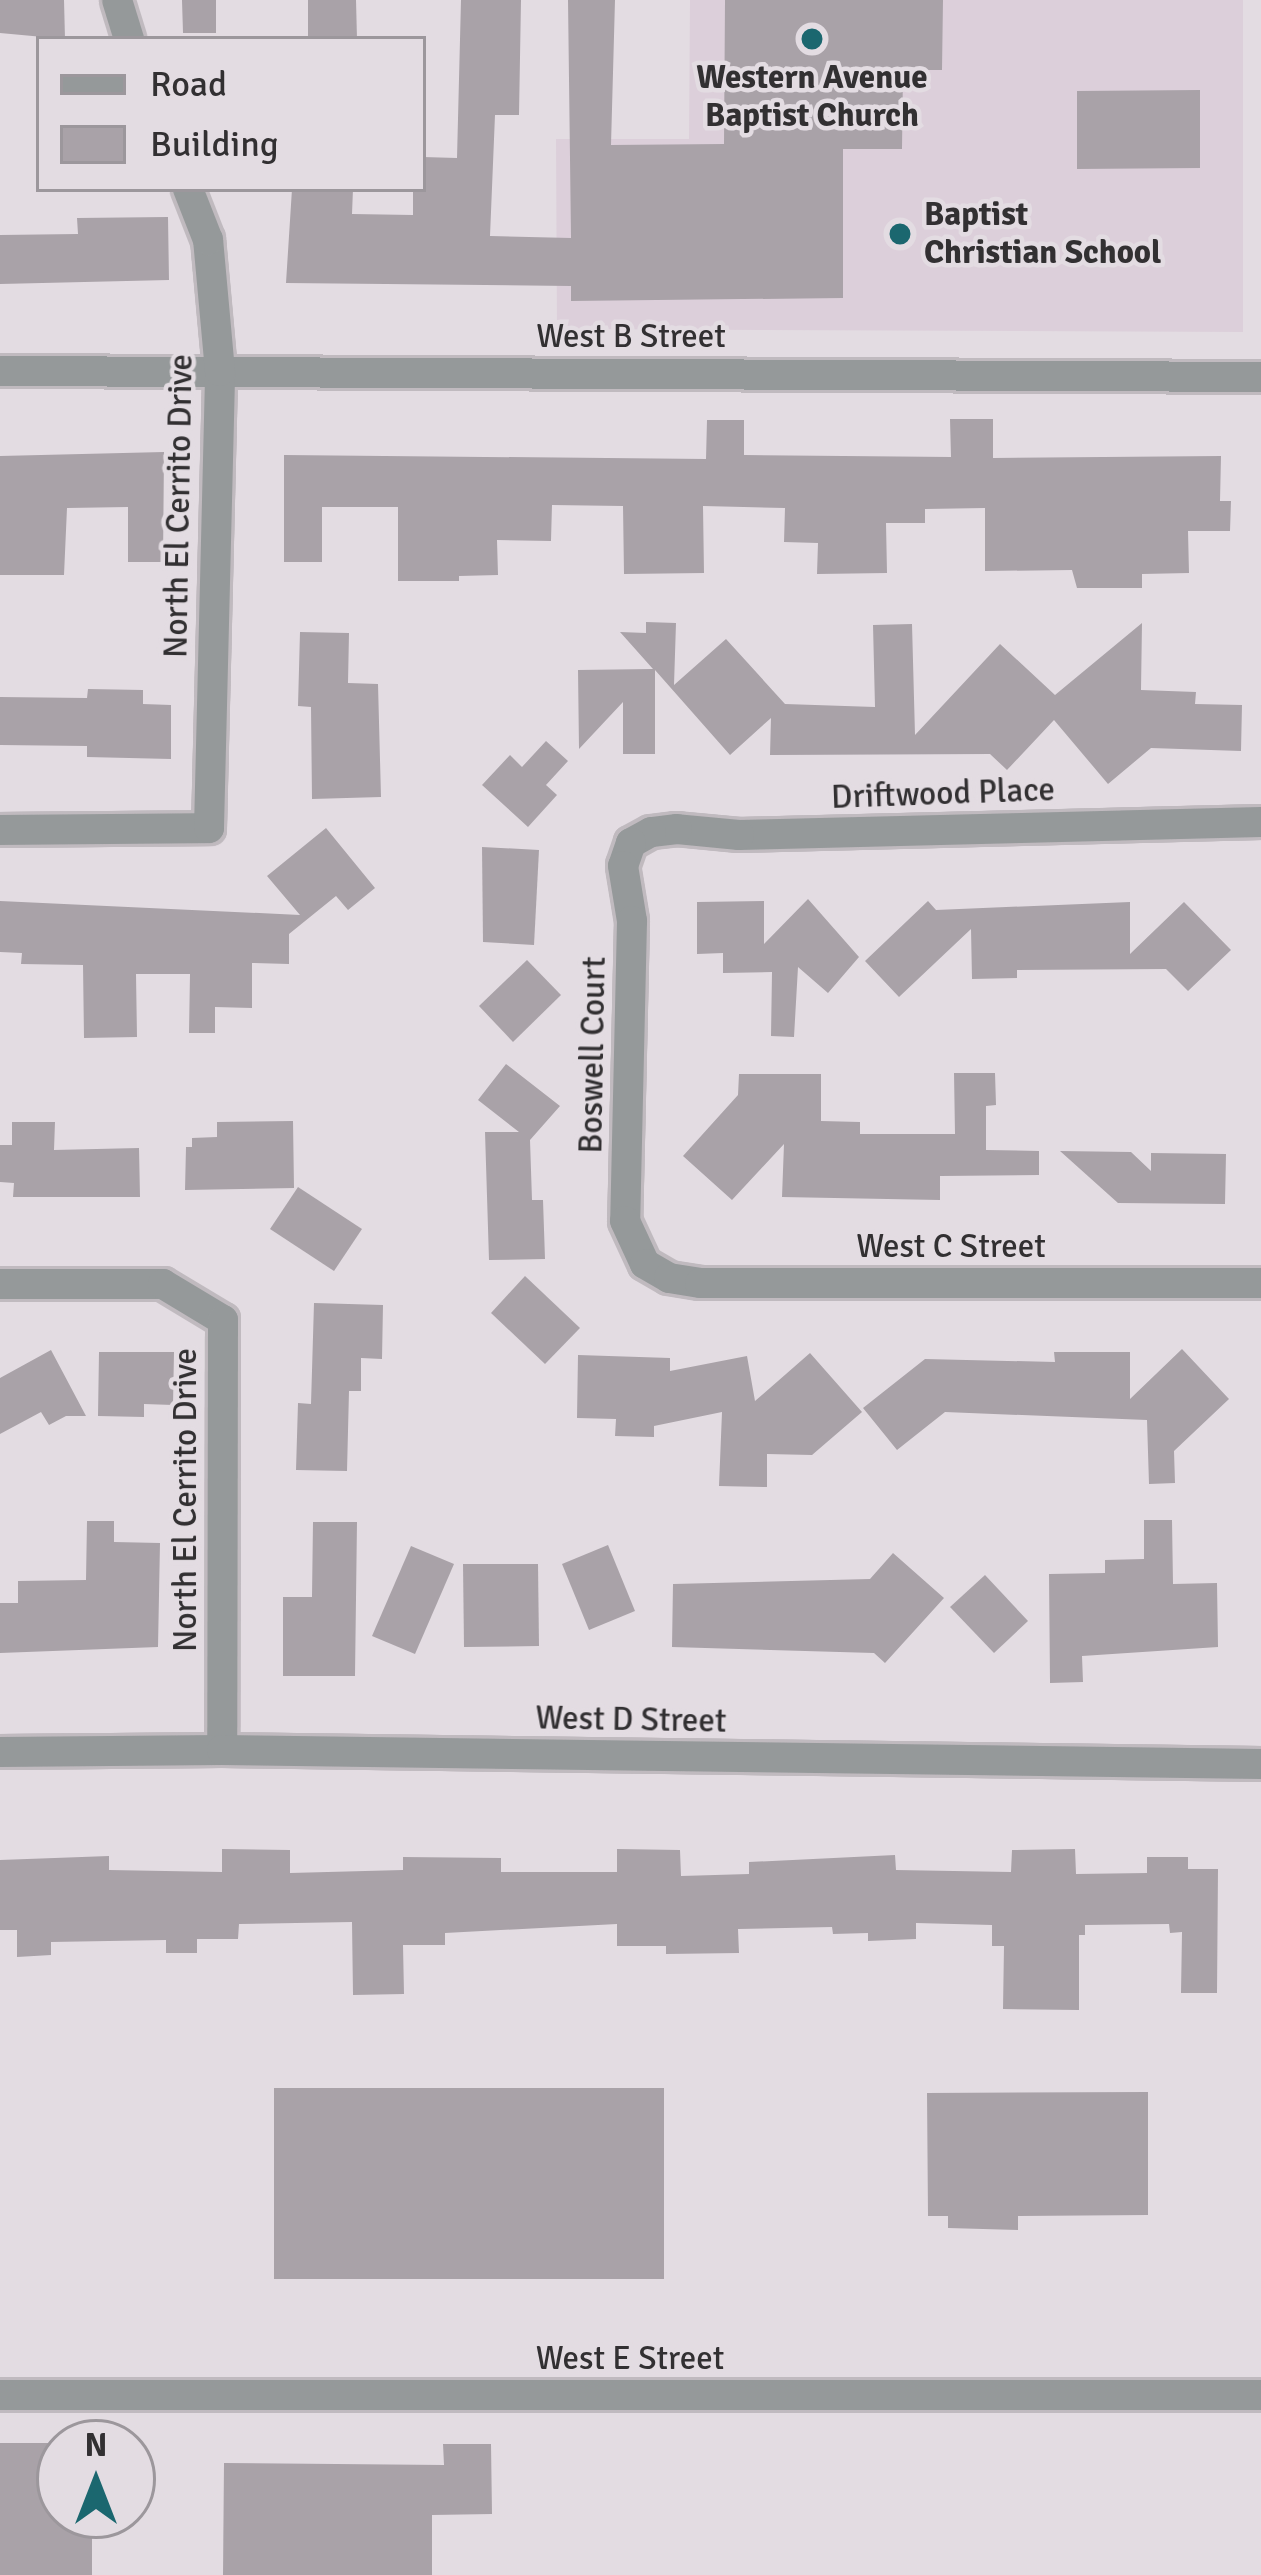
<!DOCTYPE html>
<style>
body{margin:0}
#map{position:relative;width:1261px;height:2575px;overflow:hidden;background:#e3dce2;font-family:Signika,sans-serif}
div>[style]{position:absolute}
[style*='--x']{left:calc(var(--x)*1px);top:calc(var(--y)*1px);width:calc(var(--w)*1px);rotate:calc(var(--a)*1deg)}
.built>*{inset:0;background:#dccfda}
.building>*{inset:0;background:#a9a2a8}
.roads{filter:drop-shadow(3px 0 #c0babf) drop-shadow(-3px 0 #c0babf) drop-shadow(0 3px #c0babf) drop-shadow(0 -3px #c0babf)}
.minor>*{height:30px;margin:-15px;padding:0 15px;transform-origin:15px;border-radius:15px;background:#95999a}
.tertiary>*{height:30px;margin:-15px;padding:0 15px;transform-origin:15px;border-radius:15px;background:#95999a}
.dots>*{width:33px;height:33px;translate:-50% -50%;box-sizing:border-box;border:6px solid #e3dce2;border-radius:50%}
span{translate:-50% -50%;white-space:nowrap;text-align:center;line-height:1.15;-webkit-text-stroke:9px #e3dce2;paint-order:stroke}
.poi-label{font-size:33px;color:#323032;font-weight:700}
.left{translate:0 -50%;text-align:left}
.street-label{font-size:33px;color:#323032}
.legend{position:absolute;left:36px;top:36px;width:390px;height:156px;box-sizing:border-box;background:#e3dce2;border:3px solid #9c979c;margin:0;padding:15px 21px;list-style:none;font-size:36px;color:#323032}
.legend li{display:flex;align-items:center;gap:24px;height:60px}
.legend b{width:60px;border:3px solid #9c979c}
.north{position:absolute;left:36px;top:2419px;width:120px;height:120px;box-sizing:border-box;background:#e3dce2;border:3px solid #9c979c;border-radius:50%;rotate:0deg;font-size:33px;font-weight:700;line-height:48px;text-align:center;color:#323032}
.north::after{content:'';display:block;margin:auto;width:42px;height:54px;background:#1b676f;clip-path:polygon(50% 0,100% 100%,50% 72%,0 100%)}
</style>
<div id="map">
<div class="built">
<i style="clip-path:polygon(690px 0,1243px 0,1243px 332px,557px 329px,556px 139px,689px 139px)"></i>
</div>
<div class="building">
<i style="clip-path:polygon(0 0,64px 0,65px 39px,0 33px)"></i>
<i style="clip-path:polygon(182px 0,216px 0,216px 33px,183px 33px)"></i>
<i style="clip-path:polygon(308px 0,356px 0,357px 39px,308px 39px)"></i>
<i style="clip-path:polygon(461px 0,521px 0,519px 115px,495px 115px,490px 236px,571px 238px,568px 0,615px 0,611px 145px,724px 144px,725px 0,943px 0,942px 70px,903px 70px,902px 149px,843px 149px,843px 298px,571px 301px,571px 286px,286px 283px,292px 189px,353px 189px,352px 214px,413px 215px,413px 189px,423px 189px,423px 157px,457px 158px)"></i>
<i style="clip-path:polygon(1200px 90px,1200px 168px,1077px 169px,1077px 91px)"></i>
<i style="clip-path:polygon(168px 217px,169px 280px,0 284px,0 235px,78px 234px,77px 218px)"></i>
<i style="clip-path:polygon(950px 419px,993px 419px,993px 458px,1221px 456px,1220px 501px,1231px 501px,1230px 531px,1188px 531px,1189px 573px,1142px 574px,1142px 588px,1077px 588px,1072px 570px,985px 571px,985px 508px,925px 509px,925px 523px,886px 523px,887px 573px,817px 574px,818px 543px,784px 542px,785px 508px,703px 506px,704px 573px,624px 574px,623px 506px,552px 505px,551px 541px,497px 540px,498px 575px,459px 576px,459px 581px,398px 581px,398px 507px,322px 507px,322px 562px,284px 562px,284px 455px,706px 459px,707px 420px,744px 420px,744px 455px,951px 457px)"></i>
<i style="clip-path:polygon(164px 452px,163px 562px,128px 562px,128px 507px,67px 508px,64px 575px,0 575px,0 456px)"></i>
<i style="clip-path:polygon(646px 622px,676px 623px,674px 685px,726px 639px,785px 704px,875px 707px,873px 625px,912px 624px,915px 735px,1000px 644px,1055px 695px,1142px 623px,1141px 690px,1196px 692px,1195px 704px,1242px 705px,1241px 751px,1151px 748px,1108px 784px,1054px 720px,1007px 770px,990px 754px,770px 755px,771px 718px,730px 755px,655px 670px,655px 754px,623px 754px,623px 702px,579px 749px,578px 670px,653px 669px,620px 632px,646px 633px)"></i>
<i style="clip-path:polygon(300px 632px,349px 633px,348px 683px,378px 684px,381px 797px,312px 799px,311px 707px,298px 706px)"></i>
<i style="clip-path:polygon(88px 689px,143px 690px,143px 704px,171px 705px,171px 759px,87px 757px,87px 746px,0 745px,0 697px,87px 698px)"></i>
<i style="clip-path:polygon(546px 741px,568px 761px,546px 785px,557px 795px,528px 827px,482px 785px,510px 755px,522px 767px)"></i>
<i style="clip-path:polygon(326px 828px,375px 888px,348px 910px,336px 896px,289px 934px,289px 964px,252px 963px,252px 1008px,215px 1007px,215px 1033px,189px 1033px,190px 974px,136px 974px,137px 1037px,84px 1038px,83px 965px,21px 964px,22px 953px,0 952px,0 901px,300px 915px,267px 876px)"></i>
<i style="clip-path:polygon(482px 847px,539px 850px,534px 945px,483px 942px)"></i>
<i style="clip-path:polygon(808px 899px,859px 957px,828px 993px,798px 967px,794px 1037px,771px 1036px,772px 972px,723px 973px,723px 953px,697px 954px,697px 902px,764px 901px,764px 944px)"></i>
<i style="clip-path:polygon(928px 901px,936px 910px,1130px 902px,1130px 954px,1184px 902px,1231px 950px,1188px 991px,1166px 969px,1017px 970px,1017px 978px,972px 979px,971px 929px,899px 997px,865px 961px)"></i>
<i style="clip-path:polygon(527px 960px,561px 995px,513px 1042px,479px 1006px)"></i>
<i style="clip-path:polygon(506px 1064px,560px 1106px,530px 1140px,532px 1200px,543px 1200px,545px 1259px,489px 1260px,485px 1132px,519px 1132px,478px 1100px)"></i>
<i style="clip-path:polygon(954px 1073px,995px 1073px,996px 1105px,986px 1106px,986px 1150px,1039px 1151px,1039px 1175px,940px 1176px,940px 1200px,782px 1197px,784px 1144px,732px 1200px,683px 1156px,738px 1095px,739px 1074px,821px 1074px,821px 1121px,860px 1122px,860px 1134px,955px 1134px)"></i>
<i style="clip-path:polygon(293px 1121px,294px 1188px,185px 1190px,186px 1147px,192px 1147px,192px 1138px,217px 1137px,217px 1122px)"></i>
<i style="clip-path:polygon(12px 1122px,55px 1122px,54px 1150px,139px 1148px,140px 1197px,13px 1197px,14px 1183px,0 1182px,0 1145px,12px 1145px)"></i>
<i style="clip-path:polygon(1060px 1151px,1131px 1152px,1151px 1171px,1151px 1153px,1226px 1154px,1225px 1204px,1118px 1203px)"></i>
<i style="clip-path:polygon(298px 1187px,362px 1229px,334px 1271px,270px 1229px)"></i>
<i style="clip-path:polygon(525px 1276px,580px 1328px,545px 1364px,491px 1313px)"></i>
<i style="clip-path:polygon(314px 1303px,383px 1305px,382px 1359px,361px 1358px,361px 1391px,349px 1391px,347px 1471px,296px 1470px,298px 1403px,311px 1404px)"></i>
<i style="clip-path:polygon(1182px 1349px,1229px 1399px,1174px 1451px,1175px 1483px,1149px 1484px,1147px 1420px,945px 1412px,897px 1450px,863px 1408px,925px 1359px,1055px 1362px,1054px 1352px,1130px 1352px,1130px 1399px)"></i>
<i style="clip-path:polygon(51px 1350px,86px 1416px,66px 1416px,49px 1425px,41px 1412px,0 1434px,0 1378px)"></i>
<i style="clip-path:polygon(99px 1352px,174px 1352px,173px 1405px,144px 1404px,144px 1417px,98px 1416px)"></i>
<i style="clip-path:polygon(810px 1353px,862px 1412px,812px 1455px,767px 1454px,767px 1487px,719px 1486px,722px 1412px,654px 1426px,654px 1437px,615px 1436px,616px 1419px,577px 1418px,578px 1355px,670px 1358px,670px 1371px,747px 1356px,755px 1401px)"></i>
<i style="clip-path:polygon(1144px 1520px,1172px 1520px,1173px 1584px,1217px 1583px,1218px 1647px,1082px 1656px,1083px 1682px,1050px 1683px,1049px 1574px,1105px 1573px,1105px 1560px,1144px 1559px)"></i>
<i style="clip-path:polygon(87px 1521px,114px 1521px,114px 1542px,160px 1543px,158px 1647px,0 1653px,0 1603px,18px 1603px,18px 1581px,86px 1580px)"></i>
<i style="clip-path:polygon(313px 1522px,357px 1522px,355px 1676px,283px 1676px,283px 1597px,312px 1597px)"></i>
<i style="clip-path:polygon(608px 1545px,635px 1611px,589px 1630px,562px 1564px)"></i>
<i style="clip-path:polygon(411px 1546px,454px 1564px,415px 1654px,372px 1636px)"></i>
<i style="clip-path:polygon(893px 1553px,944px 1598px,885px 1663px,874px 1653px,672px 1647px,673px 1584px,870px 1579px)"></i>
<i style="clip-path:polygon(463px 1564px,538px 1564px,539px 1646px,464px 1647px)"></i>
<i style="clip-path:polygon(985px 1575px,1028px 1621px,994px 1653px,950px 1607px)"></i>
<i style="clip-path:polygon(222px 1849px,290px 1850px,290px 1873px,403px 1870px,403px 1857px,501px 1858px,501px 1872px,617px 1872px,617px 1849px,680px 1850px,681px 1876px,749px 1874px,749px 1862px,895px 1855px,896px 1870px,1011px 1872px,1012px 1850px,1075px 1849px,1076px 1874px,1147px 1873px,1147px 1857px,1188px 1857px,1188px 1869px,1218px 1869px,1217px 1993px,1181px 1993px,1182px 1932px,1170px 1933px,1169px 1924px,1085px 1925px,1085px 1935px,1079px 1935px,1079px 2010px,1003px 2009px,1004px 1946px,992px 1946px,992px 1925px,916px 1923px,916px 1939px,868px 1941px,868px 1933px,833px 1934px,832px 1927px,738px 1929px,739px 1953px,666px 1954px,666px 1946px,617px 1946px,617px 1924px,445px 1933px,445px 1945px,403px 1945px,404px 1994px,353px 1995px,352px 1922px,239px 1924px,238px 1939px,197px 1939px,197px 1953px,166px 1953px,166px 1940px,51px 1942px,51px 1955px,17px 1957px,17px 1930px,0 1930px,0 1860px,109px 1856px,109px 1870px,222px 1872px)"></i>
<i style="clip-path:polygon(274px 2088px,664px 2088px,664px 2279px,274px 2279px)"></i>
<i style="clip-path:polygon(1148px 2092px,1148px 2215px,1018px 2216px,1018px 2230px,948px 2228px,948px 2216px,928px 2216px,927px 2093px)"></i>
<i style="clip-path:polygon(0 2443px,60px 2443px,60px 2515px,92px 2515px,92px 2575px,0 2575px)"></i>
<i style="clip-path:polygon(443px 2444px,491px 2444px,492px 2514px,432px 2515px,432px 2575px,223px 2575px,224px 2463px,444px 2465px)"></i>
</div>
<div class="roads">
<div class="minor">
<i style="--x:117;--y:0;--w:41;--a:72.9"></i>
<i style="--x:0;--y:371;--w:1261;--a:0.27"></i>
<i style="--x:1261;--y:822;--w:522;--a:178.57"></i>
<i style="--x:739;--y:835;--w:62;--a:-174.5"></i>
<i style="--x:677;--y:829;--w:26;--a:173"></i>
<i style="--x:651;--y:832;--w:23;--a:151"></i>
<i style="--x:631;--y:843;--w:24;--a:109"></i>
<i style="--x:623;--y:866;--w:56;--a:80.7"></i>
<i style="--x:632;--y:921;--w:300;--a:91.3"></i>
<i style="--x:625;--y:1221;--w:47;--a:65.1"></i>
<i style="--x:645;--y:1264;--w:28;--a:30"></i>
<i style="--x:669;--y:1278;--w:31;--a:9"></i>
<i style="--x:700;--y:1283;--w:561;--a:0"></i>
<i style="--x:0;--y:830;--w:209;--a:-0.5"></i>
<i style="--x:209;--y:828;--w:457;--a:-88.6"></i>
<i style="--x:220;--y:371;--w:132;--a:-95.2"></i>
<i style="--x:208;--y:240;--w:55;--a:-111.4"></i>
<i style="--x:0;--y:1284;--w:163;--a:0"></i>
<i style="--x:163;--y:1284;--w:70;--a:31"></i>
<i style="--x:223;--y:1320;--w:430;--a:90.1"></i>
<i style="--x:0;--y:1752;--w:222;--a:-0.5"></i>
<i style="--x:222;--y:1750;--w:1039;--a:0.77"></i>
</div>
<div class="tertiary">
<i style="--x:0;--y:2395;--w:1261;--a:0"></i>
</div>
</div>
<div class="dots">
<i style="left:812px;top:39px;background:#1b676f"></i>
<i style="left:900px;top:234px;background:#1b676f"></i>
</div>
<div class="poi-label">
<span style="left:812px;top:97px">Western Avenue<br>Baptist Church</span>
<span class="left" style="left:924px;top:234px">Baptist<br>Christian School</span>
</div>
<div class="street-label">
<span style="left:631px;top:337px">West B Street</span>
<span style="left:179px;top:506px;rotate:-89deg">North El Cerrito Drive</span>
<span style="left:943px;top:794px;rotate:-2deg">Driftwood Place</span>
<span style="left:593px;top:1055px;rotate:-89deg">Boswell Court</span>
<span style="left:951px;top:1247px">West C Street</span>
<span style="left:186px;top:1500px;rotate:-90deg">North El Cerrito Drive</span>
<span style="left:631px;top:1720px;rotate:1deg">West D Street</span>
<span style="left:630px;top:2359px">West E Street</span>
</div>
<ul class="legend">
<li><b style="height:15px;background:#95999a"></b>Road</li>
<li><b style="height:33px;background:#a9a2a8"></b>Building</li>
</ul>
<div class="north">N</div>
</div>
